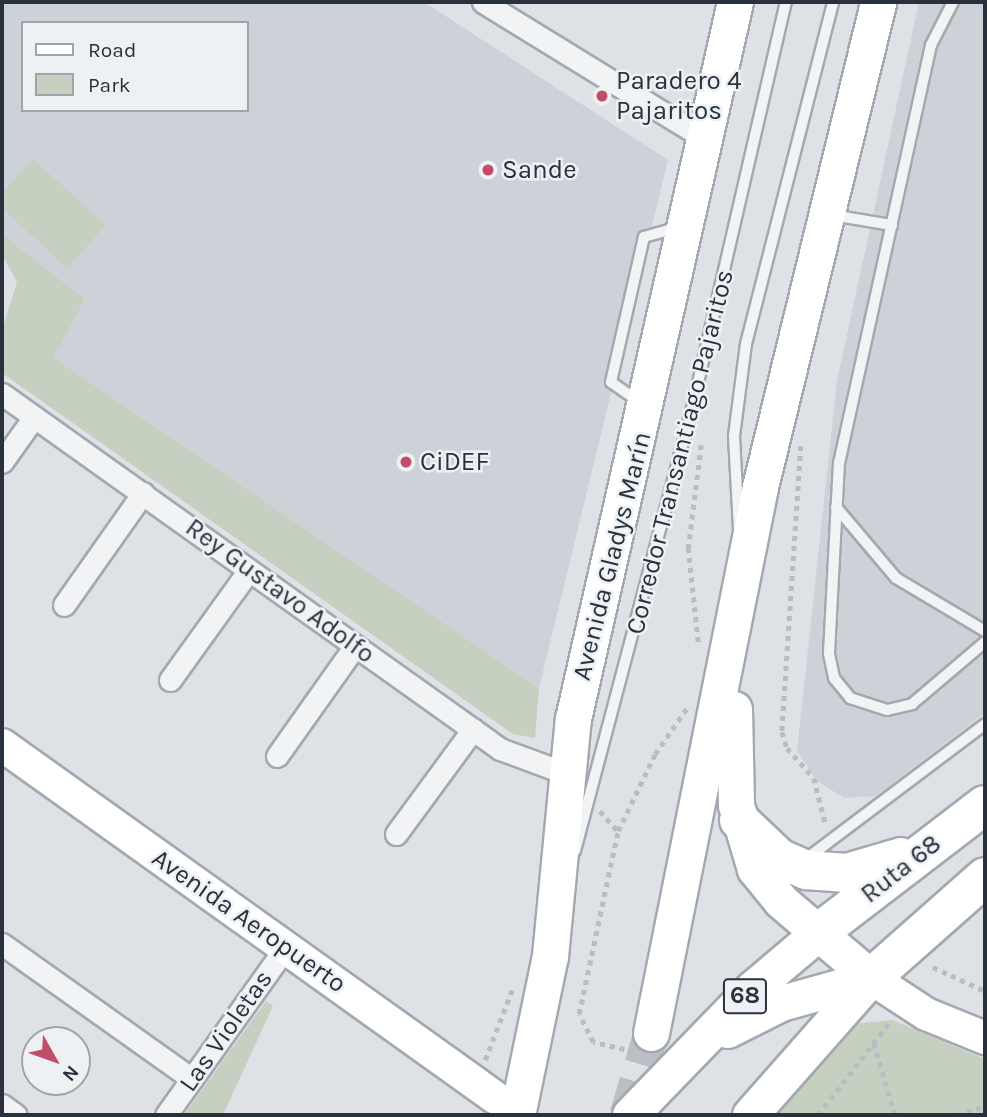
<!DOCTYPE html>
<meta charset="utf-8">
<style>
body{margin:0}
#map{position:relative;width:987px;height:1117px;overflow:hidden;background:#dee2e7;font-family:Karla,sans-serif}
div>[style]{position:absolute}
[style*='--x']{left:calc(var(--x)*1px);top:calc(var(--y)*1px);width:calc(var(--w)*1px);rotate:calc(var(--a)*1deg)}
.built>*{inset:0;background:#cdd2d8}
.green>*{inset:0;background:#c5d0c0}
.primary-tunnel>*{height:35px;margin-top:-17.5px;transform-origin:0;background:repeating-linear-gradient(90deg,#babfc5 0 35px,transparent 0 53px)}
.path>*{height:4.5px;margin-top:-2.25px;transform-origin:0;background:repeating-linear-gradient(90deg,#b9bdc1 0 5px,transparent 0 10px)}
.roads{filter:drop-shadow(2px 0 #a4a9b0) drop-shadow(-2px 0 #a4a9b0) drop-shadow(0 2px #a4a9b0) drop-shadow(0 -2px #a4a9b0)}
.lane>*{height:10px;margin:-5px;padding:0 5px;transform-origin:5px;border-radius:5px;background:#f1f3f5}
.street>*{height:21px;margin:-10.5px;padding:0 10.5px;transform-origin:10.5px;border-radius:10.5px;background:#f1f3f5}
.secondary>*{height:32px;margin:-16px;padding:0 16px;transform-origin:16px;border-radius:16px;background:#fff}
.primary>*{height:35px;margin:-17.5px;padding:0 17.5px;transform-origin:17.5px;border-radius:17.5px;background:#fff}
.highway>*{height:38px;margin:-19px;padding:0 19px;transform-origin:19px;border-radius:19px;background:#fff}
.dots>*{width:19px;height:19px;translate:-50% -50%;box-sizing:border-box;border:4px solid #eef1f4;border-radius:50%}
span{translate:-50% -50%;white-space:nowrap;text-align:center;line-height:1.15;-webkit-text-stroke:5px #eef1f4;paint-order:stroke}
.shield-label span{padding:2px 5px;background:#eef1f4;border:2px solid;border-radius:5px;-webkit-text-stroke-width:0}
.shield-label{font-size:24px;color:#29313c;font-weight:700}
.poi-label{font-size:26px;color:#29313c}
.left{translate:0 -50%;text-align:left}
.street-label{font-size:26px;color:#29313c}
.frame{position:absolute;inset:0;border:4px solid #29313c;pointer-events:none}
.legend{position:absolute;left:21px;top:21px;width:228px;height:91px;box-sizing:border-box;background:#eef1f4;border:2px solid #9fa4aa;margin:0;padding:9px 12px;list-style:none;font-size:21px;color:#29313c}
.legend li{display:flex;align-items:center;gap:14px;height:35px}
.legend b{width:35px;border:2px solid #9fa4aa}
.north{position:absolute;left:21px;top:1026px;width:70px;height:70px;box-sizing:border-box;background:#eef1f4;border:2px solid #9fa4aa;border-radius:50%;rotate:130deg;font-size:19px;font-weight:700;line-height:28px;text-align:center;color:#29313c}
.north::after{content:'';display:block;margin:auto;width:24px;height:32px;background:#c24d68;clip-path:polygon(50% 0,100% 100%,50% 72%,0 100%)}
</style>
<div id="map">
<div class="built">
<i style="clip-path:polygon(evenodd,2px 2px,424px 2px,668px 160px,539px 688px,54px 358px,85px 299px,2px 234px,2px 2px,23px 23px,247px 23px,247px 110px,23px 110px,23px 23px)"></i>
<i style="clip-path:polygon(919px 2px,985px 2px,985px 713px,876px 796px,844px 798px,817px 781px,797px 751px,837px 381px)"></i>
</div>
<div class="green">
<i style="clip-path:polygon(33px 159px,106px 225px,67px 268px,2px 208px,2px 193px)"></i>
<i style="clip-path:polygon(2px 234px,85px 299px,54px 358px,539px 688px,535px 738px,513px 734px,2px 373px,2px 330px,17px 282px,2px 255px)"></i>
<i style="clip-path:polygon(266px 1001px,273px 1006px,223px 1115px,184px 1115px)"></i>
<i style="clip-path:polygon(892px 1020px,985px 1059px,985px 1115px,767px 1115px,854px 1024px)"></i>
</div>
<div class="primary-tunnel">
<i style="--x:627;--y:1115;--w:85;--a:-73.7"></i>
</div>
<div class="path">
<i style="--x:801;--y:446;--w:287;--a:93.8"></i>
<i style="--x:782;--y:732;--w:17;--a:73"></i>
<i style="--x:787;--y:748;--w:40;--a:48"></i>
<i style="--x:814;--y:778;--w:49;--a:76"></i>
<i style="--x:698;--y:642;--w:94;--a:-96.1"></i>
<i style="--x:688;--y:549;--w:105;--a:-82.9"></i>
<i style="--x:600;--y:811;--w:27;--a:48"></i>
<i style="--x:933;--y:967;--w:57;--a:24.8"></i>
<i style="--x:874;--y:1043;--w:75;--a:73.7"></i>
<i style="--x:634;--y:1052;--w:42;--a:-166.3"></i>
<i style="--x:593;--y:1042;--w:31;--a:-117"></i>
<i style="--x:579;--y:1014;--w:187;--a:-78"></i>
<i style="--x:618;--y:831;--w:85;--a:-64.3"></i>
<i style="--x:655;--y:754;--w:56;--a:-55.2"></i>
<i style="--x:485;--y:1060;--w:75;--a:-68.9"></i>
<i style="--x:818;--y:1115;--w:118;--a:-52.3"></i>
<i style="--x:957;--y:1115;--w:29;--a:-18"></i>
</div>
<div class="roads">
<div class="lane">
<i style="--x:953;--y:2;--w:48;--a:117.1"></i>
<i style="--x:931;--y:45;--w:427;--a:102.4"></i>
<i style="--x:839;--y:462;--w:192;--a:93"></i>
<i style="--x:829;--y:654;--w:25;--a:78"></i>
<i style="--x:834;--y:678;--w:26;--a:51"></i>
<i style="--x:850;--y:698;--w:39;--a:18"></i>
<i style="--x:887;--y:710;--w:26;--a:-13"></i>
<i style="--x:912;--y:704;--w:96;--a:-40.3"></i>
<i style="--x:832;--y:215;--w:61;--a:9.5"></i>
<i style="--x:638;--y:401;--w:33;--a:-145"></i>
<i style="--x:611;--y:382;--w:149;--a:-77.2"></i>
<i style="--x:644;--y:237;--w:35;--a:-16"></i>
<i style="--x:836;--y:507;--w:93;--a:49.8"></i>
<i style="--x:896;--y:578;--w:104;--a:30.8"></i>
<i style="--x:739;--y:529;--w:93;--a:-93.1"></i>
<i style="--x:734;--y:436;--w:93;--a:-82.6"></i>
<i style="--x:746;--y:344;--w:353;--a:-75.7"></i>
<i style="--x:575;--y:851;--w:466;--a:-75.2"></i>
<i style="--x:694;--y:400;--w:408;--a:-77"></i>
<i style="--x:806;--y:859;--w:224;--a:-37"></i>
</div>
<div class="street">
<i style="--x:483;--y:2;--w:262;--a:31.6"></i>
<i style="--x:2;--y:394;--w:612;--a:35.48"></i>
<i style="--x:500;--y:749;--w:69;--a:20.3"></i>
<i style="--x:2;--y:462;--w:55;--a:-54.6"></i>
<i style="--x:64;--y:605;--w:137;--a:-54.8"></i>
<i style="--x:170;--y:680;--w:135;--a:-54.3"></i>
<i style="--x:277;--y:756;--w:135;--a:-54.7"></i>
<i style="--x:396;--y:834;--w:130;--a:-53.7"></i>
<i style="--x:2;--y:944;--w:233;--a:35.4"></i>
<i style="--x:2;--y:1105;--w:17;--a:36"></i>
<i style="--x:166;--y:1115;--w:206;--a:-54.5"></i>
</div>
<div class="secondary">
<i style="--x:2;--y:745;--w:607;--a:35.55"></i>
<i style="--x:871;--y:978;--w:66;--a:33.2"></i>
<i style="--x:926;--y:1014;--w:64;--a:22.1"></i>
</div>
<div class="primary">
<i style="--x:734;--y:709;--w:96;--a:88.8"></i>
<i style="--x:736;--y:805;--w:67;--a:73.5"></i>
<i style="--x:755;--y:869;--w:41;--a:50.9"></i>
<i style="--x:781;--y:901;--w:118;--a:40.5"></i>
<i style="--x:727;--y:1030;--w:60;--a:-26.6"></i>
<i style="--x:781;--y:1003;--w:93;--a:-15.5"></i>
<i style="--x:651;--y:1033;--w:557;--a:-78.71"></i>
<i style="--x:760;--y:487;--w:499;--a:-76.3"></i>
<i style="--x:517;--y:1115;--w:162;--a:-78.3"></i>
<i style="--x:550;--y:956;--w:238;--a:-84.5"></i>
<i style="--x:573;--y:719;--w:735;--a:-77.27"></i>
<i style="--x:630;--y:1115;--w:177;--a:-45.9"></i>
<i style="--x:753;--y:988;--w:85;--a:-40.2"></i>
<i style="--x:750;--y:1115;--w:181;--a:-48.6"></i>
</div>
<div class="highway">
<i style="--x:739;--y:820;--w:55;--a:43.5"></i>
<i style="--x:779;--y:858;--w:30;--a:24"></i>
<i style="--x:806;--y:870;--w:41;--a:4.2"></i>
<i style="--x:847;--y:873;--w:56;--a:-16.5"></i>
<i style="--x:818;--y:933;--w:210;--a:-37.5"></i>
<i style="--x:871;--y:978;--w:152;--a:-41.5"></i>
</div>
</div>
<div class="dots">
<i style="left:602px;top:96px;background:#c24d68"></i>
<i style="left:488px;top:170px;background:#c24d68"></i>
<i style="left:406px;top:462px;background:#c24d68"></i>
</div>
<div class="shield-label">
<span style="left:745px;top:996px">68</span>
</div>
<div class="poi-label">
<span class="left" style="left:616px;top:96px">Paradero 4<br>Pajaritos</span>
<span class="left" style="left:502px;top:170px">Sande</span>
<span class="left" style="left:420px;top:462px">CiDEF</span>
</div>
<div class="street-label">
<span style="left:680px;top:452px;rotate:-76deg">Corredor Transantiago Pajaritos</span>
<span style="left:612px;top:556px;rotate:-76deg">Avenida Gladys Marín</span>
<span style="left:280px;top:591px;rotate:36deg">Rey Gustavo Adolfo</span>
<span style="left:901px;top:869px;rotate:-38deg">Ruta 68</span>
<span style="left:249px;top:921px;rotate:35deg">Avenida Aeropuerto</span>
<span style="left:226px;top:1031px;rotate:-55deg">Las Violetas</span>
</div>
<div class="frame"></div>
<ul class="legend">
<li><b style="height:9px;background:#fff"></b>Road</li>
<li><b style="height:19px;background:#c5d0c0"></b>Park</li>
</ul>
<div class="north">N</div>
</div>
